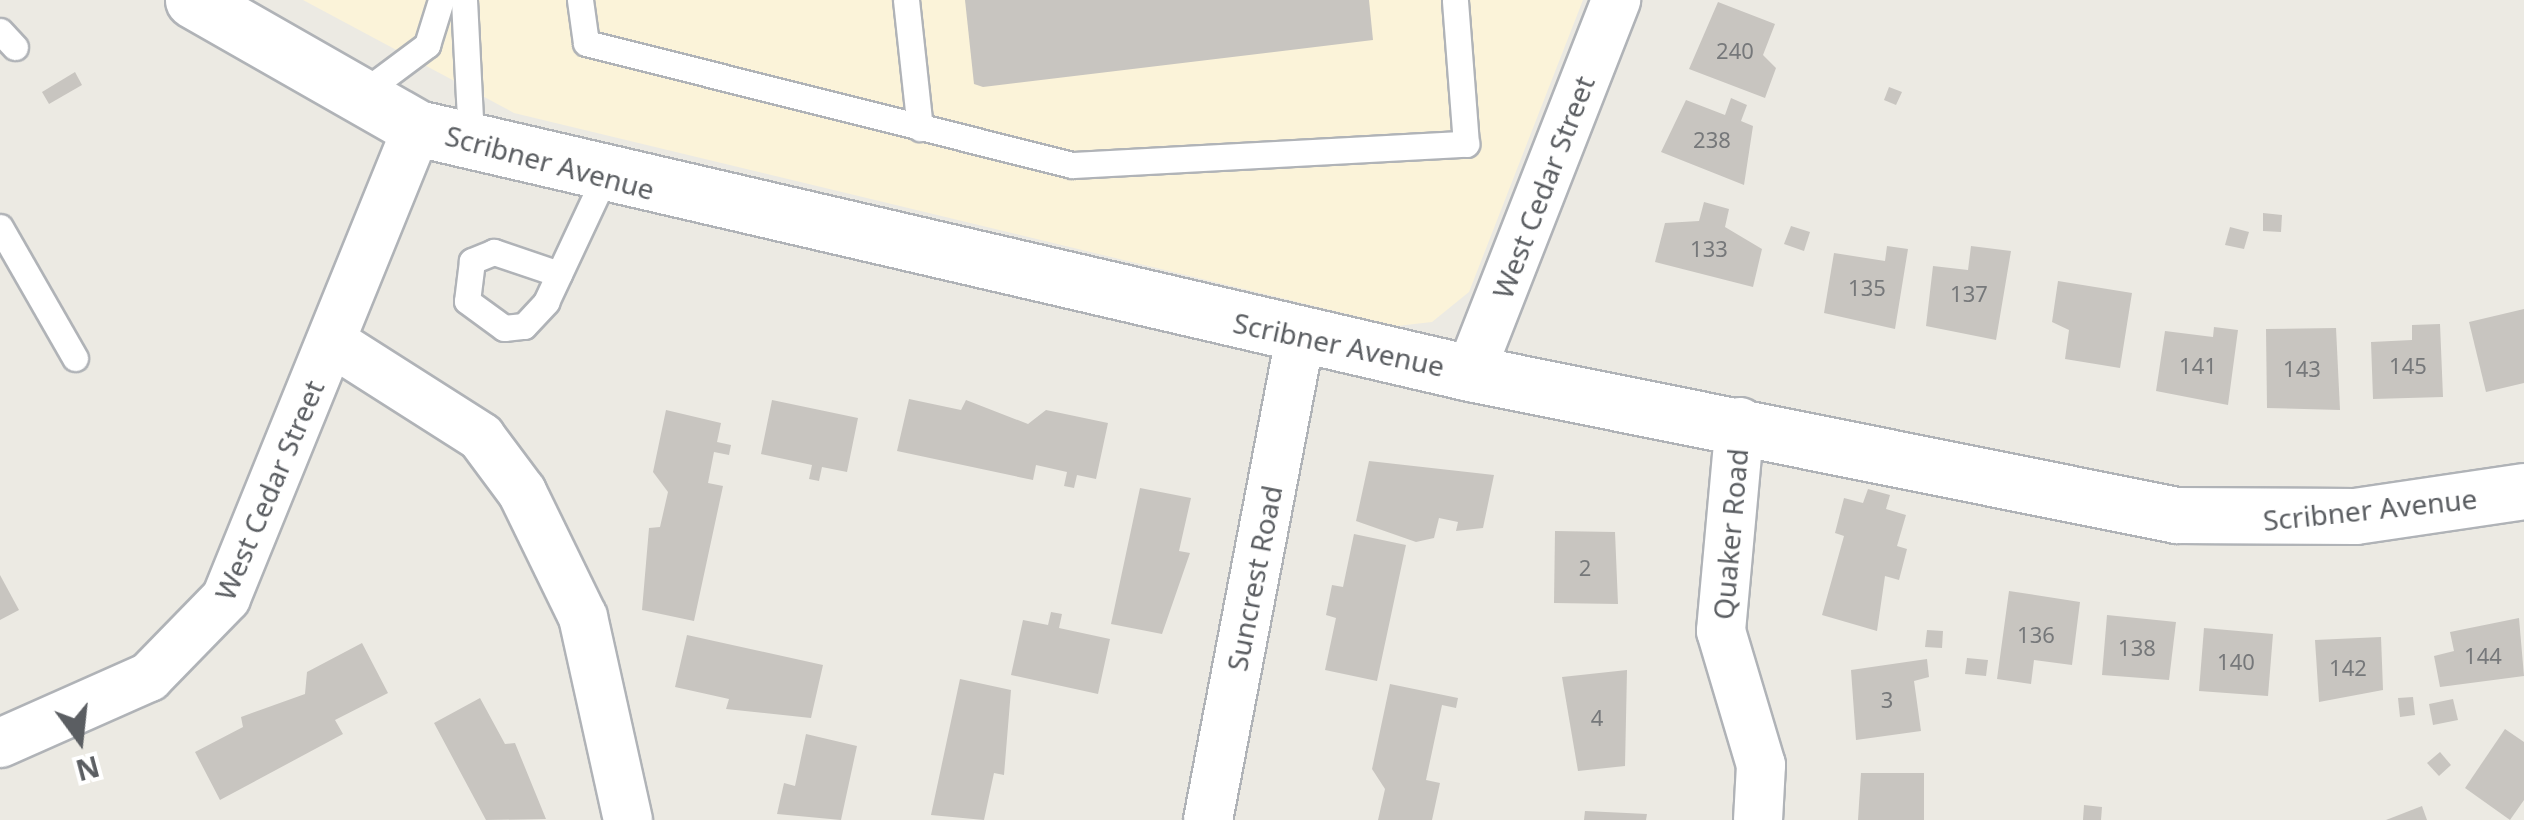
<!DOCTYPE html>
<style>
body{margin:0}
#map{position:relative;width:2524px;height:820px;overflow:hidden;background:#eceae3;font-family:"Noto Sans",sans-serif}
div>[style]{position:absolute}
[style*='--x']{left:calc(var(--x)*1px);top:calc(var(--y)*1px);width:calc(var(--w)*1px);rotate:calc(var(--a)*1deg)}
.commercial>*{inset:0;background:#fbf3d9}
.building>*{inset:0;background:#c8c5c0}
.roads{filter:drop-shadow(2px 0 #b0b3b7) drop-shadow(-2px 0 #b0b3b7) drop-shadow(0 2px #b0b3b7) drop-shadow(0 -2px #b0b3b7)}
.service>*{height:25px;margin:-12.5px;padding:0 12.5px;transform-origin:12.5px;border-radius:12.5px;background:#fff}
.minor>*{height:48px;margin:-24px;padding:0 24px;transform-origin:24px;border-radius:24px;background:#fff}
.tertiary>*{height:55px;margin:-27.5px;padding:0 27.5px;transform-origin:27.5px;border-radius:27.5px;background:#fff}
span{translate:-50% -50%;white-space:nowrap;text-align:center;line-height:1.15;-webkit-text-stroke:10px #fff;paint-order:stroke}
.number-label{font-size:22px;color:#76787a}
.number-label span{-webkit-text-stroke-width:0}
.street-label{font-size:28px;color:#5b5e62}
.north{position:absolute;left:30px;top:690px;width:100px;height:100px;-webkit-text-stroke:8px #fff;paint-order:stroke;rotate:165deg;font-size:28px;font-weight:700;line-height:40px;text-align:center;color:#5b5e62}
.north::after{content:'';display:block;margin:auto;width:35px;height:45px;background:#5b5e62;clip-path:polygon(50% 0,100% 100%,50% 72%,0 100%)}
</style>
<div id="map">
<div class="commercial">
<i style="clip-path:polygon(303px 0,1583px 0,1469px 292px,1432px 322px,1397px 326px,514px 113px)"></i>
</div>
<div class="building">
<i style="clip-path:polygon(965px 0,1369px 0,1373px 40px,983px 87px,974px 84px)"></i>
<i style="clip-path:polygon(1718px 2px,1775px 24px,1763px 55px,1776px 68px,1765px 98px,1689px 69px)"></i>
<i style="clip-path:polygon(75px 72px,82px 85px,49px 104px,42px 92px)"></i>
<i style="clip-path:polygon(1889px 87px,1902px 92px,1896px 105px,1884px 100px)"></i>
<i style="clip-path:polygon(1731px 98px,1747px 105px,1741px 121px,1753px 126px,1744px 185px,1661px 152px,1686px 100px,1725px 115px)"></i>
<i style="clip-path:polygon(1704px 202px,1729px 209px,1725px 227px,1762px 249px,1753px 287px,1655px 262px,1665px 223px,1699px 221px)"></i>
<i style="clip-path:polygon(2263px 213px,2282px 215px,2281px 232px,2263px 231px)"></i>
<i style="clip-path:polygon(1791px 226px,1810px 232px,1804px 251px,1784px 244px)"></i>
<i style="clip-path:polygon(2230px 227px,2249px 232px,2244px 249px,2225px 245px)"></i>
<i style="clip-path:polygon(1887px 246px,1908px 249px,1895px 329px,1824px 313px,1834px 253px,1885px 261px)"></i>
<i style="clip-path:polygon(1971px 246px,2011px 251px,1996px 340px,1926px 326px,1933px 266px,1968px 270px)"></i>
<i style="clip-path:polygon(2058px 281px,2132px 293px,2120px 368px,2065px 359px,2069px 330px,2052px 322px)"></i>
<i style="clip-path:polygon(2524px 309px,2524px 383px,2486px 392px,2469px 322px)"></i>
<i style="clip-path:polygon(2440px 324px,2443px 397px,2373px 399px,2371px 342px,2412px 340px,2412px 325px)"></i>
<i style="clip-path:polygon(2214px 327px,2238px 330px,2228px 405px,2156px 391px,2165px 331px,2213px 337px)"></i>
<i style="clip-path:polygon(2336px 328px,2340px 410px,2267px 408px,2266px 329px)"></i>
<i style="clip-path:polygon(909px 399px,961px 410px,966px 400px,1028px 424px,1046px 410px,1108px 423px,1096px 479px,1077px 475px,1074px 488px,1064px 486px,1067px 472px,1036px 465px,1033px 480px,897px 451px)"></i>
<i style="clip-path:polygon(772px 400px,858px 418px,847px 472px,822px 467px,819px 481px,809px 479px,812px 465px,761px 454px)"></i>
<i style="clip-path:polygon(666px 410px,721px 423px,717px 442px,731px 445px,729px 455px,714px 452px,708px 483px,723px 486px,694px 621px,642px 610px,649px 528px,660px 527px,668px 492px,653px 472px)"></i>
<i style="clip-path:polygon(1369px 461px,1494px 475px,1483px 528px,1456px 531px,1458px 522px,1439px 518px,1434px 538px,1416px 542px,1356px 521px)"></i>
<i style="clip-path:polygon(1140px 488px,1191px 498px,1179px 551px,1190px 553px,1162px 634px,1111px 624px)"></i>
<i style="clip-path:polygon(1868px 489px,1890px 495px,1886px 509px,1906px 515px,1897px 546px,1907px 549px,1899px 580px,1885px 576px,1877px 631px,1822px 615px,1844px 536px,1835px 533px,1844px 498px,1863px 503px)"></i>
<i style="clip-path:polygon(1555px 531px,1615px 532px,1618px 604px,1554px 603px)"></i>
<i style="clip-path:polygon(1354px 534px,1406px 545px,1377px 681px,1325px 670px,1336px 618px,1326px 615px,1332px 585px,1343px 587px)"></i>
<i style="clip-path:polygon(0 575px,19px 610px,0 620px)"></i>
<i style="clip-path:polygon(2009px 591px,2080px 602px,2072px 665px,2034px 660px,2031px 684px,1997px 679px)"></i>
<i style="clip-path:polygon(1051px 612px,1062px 614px,1059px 628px,1110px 639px,1098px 694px,1011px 675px,1023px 620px,1048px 625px)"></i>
<i style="clip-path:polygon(2107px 615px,2176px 622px,2169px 680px,2102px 675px)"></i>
<i style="clip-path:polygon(2519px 618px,2524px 676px,2440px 687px,2434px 656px,2454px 651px,2450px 632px)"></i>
<i style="clip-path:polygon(2204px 628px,2273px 634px,2268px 696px,2199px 691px)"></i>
<i style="clip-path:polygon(1927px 630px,1943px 631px,1942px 648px,1925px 647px)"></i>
<i style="clip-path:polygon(687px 635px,823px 665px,811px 718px,726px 709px,729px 699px,675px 687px)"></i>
<i style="clip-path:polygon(2381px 637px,2383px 690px,2319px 702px,2315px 640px)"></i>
<i style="clip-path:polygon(362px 643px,388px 693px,335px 720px,343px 734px,220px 800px,195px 752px,243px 727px,241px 717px,305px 694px,307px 672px)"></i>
<i style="clip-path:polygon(1967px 658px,1988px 660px,1986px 676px,1965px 674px)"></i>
<i style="clip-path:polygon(1927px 659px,1929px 677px,1914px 681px,1921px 731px,1856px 740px,1851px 670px)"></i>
<i style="clip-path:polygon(1627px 670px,1625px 766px,1578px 771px,1562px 677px)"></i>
<i style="clip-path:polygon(960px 679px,1011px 690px,1004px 775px,994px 773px,984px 820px,931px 815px)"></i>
<i style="clip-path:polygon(1390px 684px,1458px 698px,1456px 708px,1442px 705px,1426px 780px,1440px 783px,1432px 820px,1378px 820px,1385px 789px,1372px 769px)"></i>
<i style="clip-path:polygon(2413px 697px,2415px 715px,2400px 717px,2398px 698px)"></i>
<i style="clip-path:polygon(480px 698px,505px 744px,515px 743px,546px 819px,486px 820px,434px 723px)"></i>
<i style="clip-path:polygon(2453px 699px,2458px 720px,2433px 725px,2429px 704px)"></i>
<i style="clip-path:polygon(2505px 729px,2524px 742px,2524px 800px,2510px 820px,2465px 788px)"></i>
<i style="clip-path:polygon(806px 734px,857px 746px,841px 820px,777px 814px,784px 783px,795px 786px)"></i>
<i style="clip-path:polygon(2440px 752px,2451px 765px,2439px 776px,2427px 763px)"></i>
<i style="clip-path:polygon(1861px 773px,1924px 773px,1924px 820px,1858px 820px)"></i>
<i style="clip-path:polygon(2084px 805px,2102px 807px,2101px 820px,2083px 820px)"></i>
<i style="clip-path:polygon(2422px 806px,2427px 820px,2386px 820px)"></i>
<i style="clip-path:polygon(1585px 811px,1647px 814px,1646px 820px,1584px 820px)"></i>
</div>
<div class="roads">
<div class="service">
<i style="--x:464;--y:0;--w:139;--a:87.1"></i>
<i style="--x:580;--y:0;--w:43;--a:82.1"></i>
<i style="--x:586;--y:43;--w:501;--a:14.09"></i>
<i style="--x:1072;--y:165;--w:395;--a:-3.1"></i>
<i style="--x:1466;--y:144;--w:144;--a:-94.4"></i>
<i style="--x:906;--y:0;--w:129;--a:83.8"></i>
<i style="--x:0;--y:31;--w:22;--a:47"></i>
<i style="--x:360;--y:95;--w:84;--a:-36.7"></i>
<i style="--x:427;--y:45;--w:47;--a:-72.7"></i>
<i style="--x:0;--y:227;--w:151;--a:60.2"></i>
<i style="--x:559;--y:274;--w:69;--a:-161.3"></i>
<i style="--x:494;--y:252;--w:24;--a:158"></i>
<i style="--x:472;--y:261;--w:40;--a:97.1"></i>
<i style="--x:467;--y:301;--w:46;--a:36.1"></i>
<i style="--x:504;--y:328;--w:20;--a:-6"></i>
<i style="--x:524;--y:326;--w:33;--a:-47"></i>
<i style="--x:546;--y:302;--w:137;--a:-64.9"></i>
</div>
<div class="minor">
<i style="--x:332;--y:342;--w:177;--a:32.5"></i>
<i style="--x:481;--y:437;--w:69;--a:53.3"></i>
<i style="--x:522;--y:492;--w:139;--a:64"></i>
<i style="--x:583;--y:617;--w:208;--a:77.5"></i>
<i style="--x:1470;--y:373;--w:401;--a:-68.6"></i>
<i style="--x:1740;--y:422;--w:210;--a:95.2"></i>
<i style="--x:1721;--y:631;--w:140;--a:73.4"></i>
<i style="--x:1761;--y:765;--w:55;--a:93.1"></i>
<i style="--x:0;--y:743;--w:163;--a:-23.9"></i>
<i style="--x:149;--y:677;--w:110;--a:-45.7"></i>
<i style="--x:226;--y:598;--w:507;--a:-67.88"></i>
<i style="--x:1208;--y:820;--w:493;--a:-79.2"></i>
</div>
<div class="tertiary">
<i style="--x:193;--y:0;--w:258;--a:29.7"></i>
<i style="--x:417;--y:128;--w:1081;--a:13.1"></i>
<i style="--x:1470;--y:373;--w:720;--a:11.37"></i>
<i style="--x:2176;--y:515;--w:179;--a:0.3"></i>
<i style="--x:2355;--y:516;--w:171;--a:-8.4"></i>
</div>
</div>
<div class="number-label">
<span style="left:1735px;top:51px">240</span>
<span style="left:1712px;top:140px">238</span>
<span style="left:1709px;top:249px">133</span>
<span style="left:1867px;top:288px">135</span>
<span style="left:1969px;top:294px">137</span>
<span style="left:2198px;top:366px">141</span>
<span style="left:2408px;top:366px">145</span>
<span style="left:2302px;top:369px">143</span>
<span style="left:1585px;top:568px">2</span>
<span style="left:2036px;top:635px">136</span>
<span style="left:2137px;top:648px">138</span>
<span style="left:2483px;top:656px">144</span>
<span style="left:2236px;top:662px">140</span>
<span style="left:2348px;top:668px">142</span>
<span style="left:1887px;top:700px">3</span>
<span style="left:1597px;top:718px">4</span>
</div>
<div class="street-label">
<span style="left:550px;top:162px;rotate:15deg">Scribner Avenue</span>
<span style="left:1543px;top:187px;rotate:-69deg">West Cedar Street</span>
<span style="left:1339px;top:344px;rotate:12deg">Scribner Avenue</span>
<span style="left:269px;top:490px;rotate:-67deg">West Cedar Street</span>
<span style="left:2370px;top:509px;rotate:-6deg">Scribner Avenue</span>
<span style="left:1730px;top:534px;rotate:-85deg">Quaker Road</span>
<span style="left:1254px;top:578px;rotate:-79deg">Suncrest Road</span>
</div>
<div class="north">N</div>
</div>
